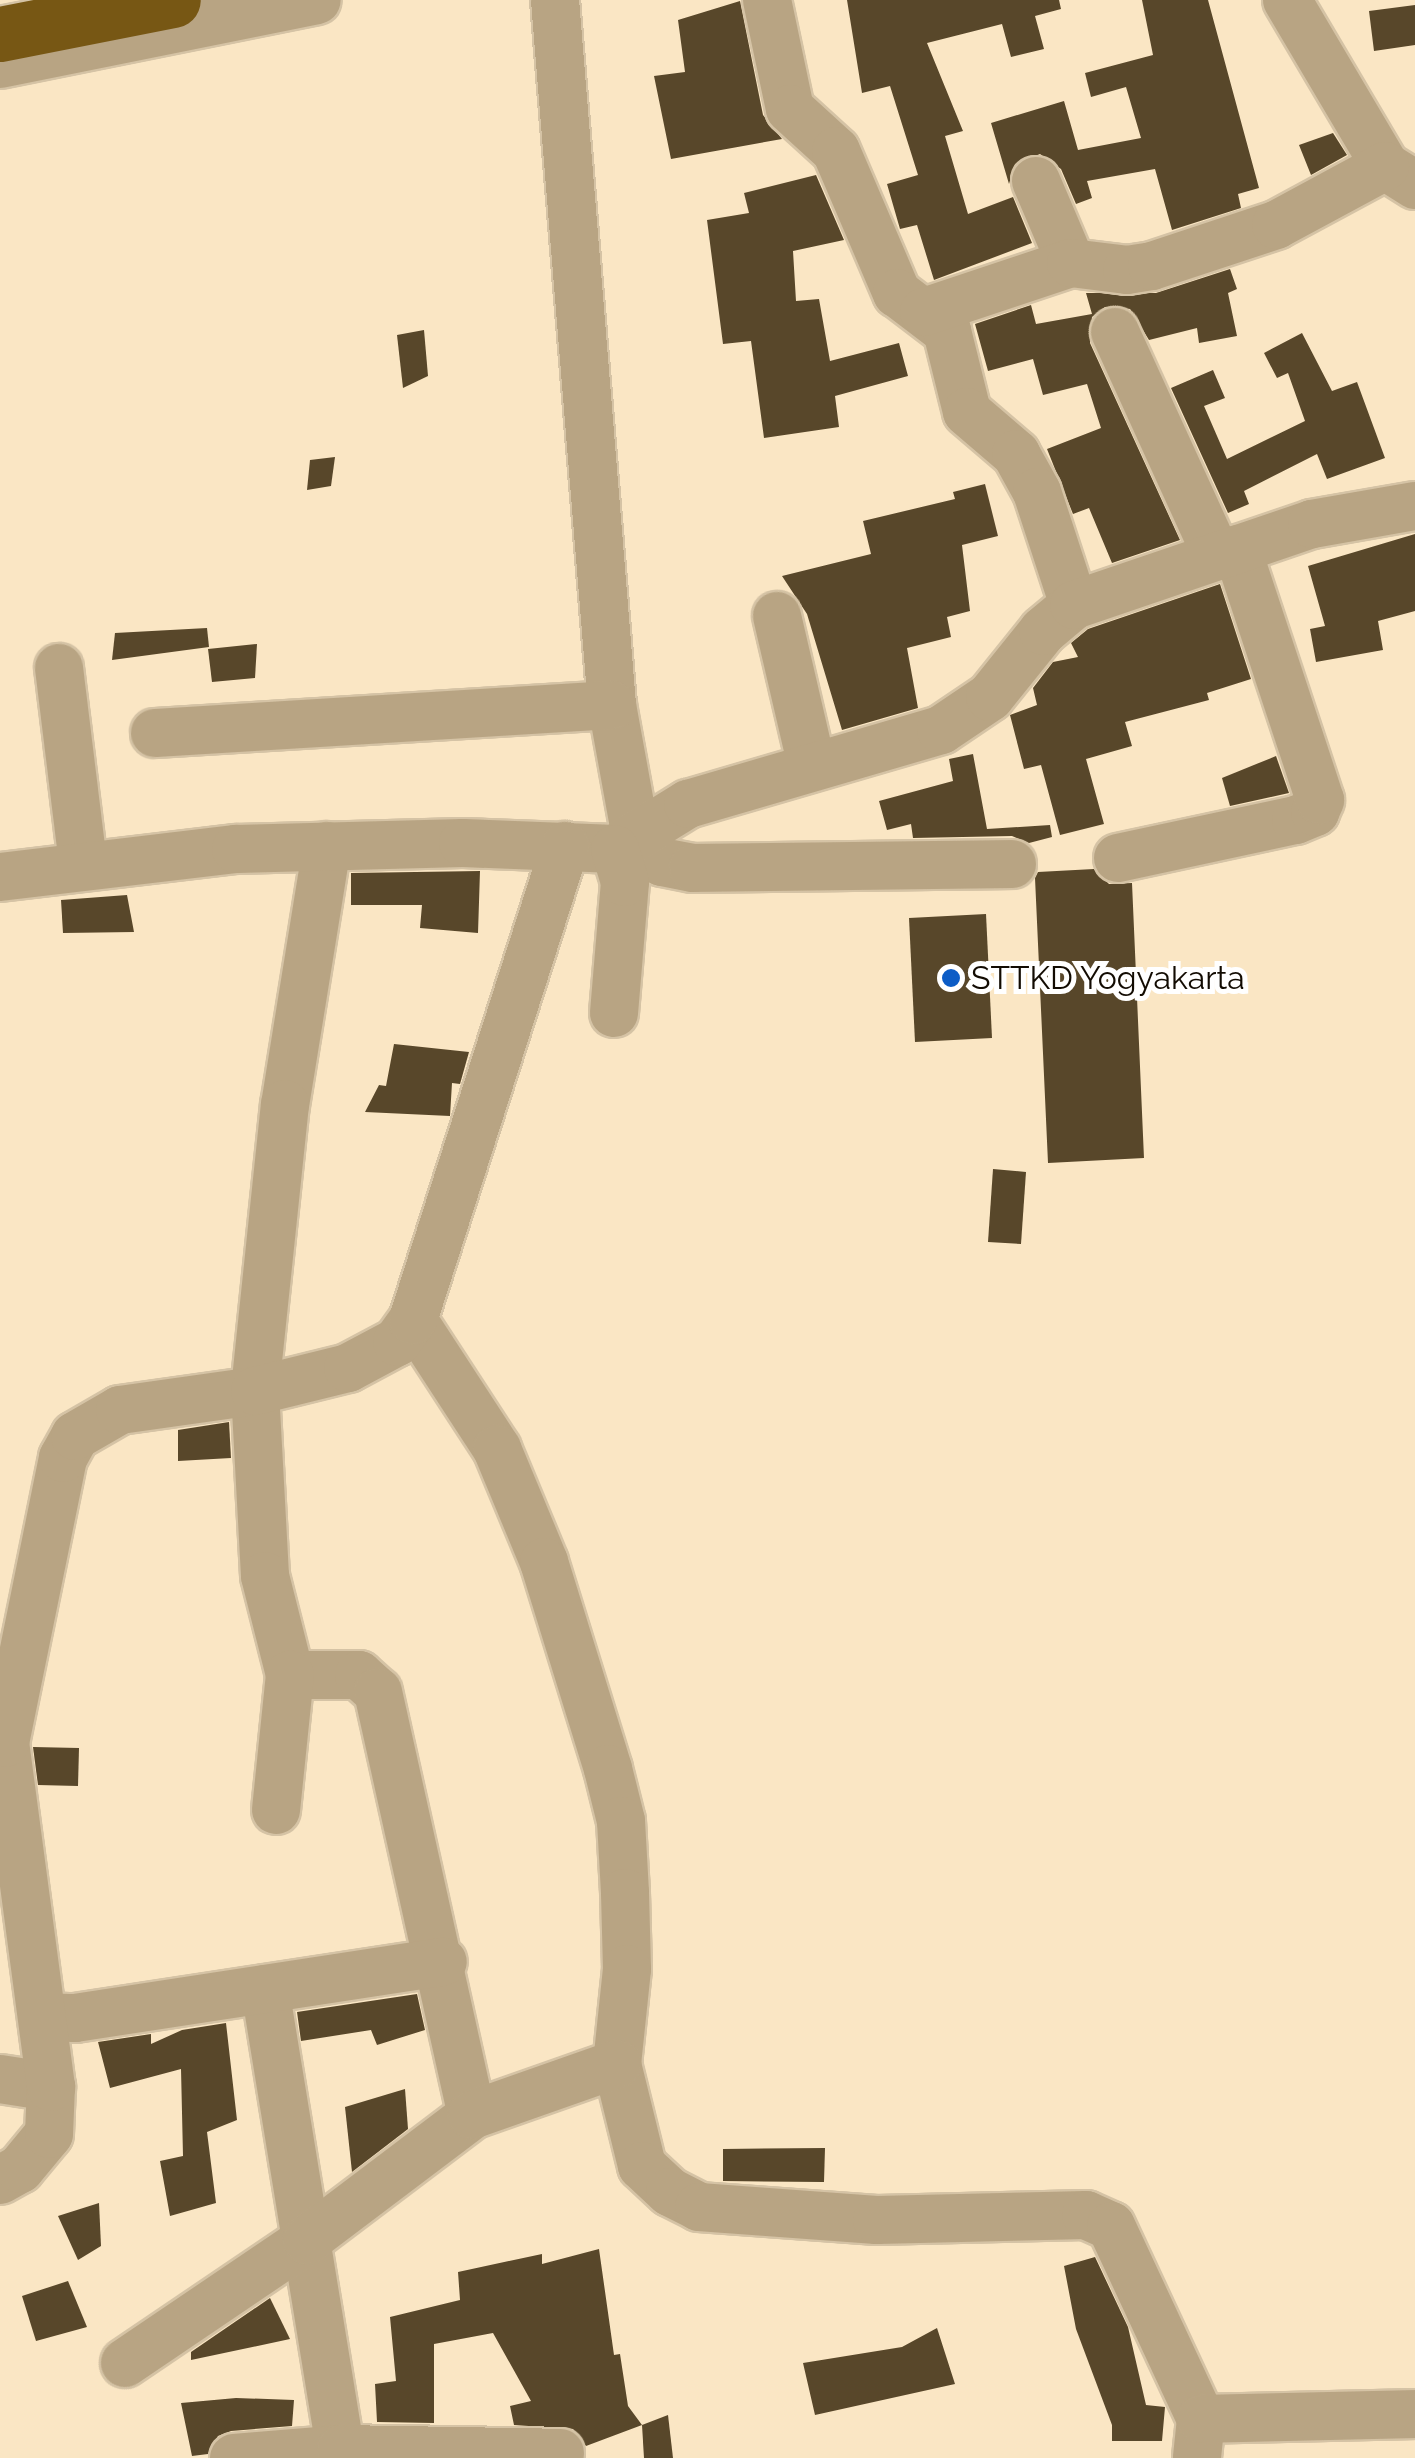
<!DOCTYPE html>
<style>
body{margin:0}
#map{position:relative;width:1415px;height:2458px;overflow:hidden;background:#fae6c4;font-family:Raleway,sans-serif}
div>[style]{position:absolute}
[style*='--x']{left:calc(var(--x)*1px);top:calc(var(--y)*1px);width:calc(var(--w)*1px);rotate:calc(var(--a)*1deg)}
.building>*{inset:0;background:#58472a}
.roads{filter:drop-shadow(2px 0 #d5c3a5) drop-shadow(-2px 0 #d5c3a5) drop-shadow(0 2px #d5c3a5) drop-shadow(0 -2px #d5c3a5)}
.minor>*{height:48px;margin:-24px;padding:0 24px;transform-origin:24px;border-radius:24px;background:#b8a483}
.highway>*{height:55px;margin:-27.5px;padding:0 27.5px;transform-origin:27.5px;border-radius:27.5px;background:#775714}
.dots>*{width:28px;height:28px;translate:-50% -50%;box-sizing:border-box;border:5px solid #fff;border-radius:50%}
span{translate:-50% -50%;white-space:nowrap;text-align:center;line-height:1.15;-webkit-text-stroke:10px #fff;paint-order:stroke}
.poi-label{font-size:32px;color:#120b02}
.left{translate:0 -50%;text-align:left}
</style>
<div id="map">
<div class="building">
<i style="clip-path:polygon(847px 0,1059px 0,1061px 9px,1035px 16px,1044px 49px,1011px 57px,1002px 24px,927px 43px,963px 131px,945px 136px,968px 214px,1013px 197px,1032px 243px,934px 280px,917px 225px,900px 229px,887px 184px,918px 175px,890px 86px,862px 93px)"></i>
<i style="clip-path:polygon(1142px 0,1208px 0,1259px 188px,1238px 194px,1241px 208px,1172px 230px,1155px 169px,1087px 181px,1092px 198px,1076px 204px,1061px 169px,1040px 154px,1015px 164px,1009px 184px,991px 123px,1064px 101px,1078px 150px,1141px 138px,1126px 87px,1091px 97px,1085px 73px,1153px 55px)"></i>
<i style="clip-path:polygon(740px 1px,763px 115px,782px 139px,671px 159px,654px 76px,685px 72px,678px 20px)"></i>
<i style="clip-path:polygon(1415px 5px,1415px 45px,1374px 51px,1369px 11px)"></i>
<i style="clip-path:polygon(1333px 133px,1347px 155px,1311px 175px,1299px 145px)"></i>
<i style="clip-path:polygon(816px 175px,844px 240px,793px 251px,796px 301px,819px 299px,830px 361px,899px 343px,908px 376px,835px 396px,839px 427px,764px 438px,751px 341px,723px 344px,707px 220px,749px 213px,744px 193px)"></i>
<i style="clip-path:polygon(1230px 269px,1237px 289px,1228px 293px,1237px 336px,1199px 343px,1197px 328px,1149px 340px,1130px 309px,1105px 307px,1092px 317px,1090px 343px,1180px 540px,1112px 563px,1089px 508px,1073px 514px,1047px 449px,1101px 428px,1087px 384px,1043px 395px,1033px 359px,988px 371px,975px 324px,1031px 305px,1036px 324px,1092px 314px,1086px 293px,1156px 293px)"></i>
<i style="clip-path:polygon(424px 330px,428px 376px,403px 388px,397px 335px)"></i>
<i style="clip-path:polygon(1302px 333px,1332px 391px,1357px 382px,1385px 458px,1327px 479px,1317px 454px,1244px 491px,1249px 504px,1228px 513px,1171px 388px,1213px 370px,1225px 398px,1204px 406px,1227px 459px,1305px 421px,1288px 373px,1277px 378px,1264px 353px)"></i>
<i style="clip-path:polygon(335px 457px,331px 486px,307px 490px,310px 460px)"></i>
<i style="clip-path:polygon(985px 484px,998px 536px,962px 545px,970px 611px,947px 617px,951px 637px,907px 648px,918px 708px,842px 730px,807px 614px,782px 576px,871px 554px,863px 521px,955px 499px,953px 492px)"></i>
<i style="clip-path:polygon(1415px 534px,1415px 611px,1378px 621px,1383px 650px,1316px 662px,1310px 629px,1325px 626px,1308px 566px)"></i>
<i style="clip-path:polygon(1220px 584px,1251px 679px,1207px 693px,1209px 700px,1125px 722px,1132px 746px,1086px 759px,1104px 824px,1060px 835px,1041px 765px,1024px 769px,1010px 715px,1037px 705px,1033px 688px,1053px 662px,1078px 657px,1071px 643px,1088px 629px)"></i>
<i style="clip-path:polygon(207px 628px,209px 647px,112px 660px,115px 633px)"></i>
<i style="clip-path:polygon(257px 644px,255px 678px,212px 682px,208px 649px)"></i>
<i style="clip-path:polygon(973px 754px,987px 829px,1050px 825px,1052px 837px,1029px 843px,1012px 836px,913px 838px,911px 824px,887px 830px,879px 801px,953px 781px,949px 759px)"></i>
<i style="clip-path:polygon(1276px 756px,1289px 793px,1230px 806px,1222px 778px)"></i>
<i style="clip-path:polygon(1094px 869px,1109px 884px,1132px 883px,1144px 1158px,1048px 1163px,1035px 878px,1038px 872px)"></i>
<i style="clip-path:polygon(480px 871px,478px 933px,420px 928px,422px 905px,351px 905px,351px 873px)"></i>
<i style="clip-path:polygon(127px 895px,134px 932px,63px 933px,61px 900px)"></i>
<i style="clip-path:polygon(986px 914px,992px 1038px,915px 1042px,909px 918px)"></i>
<i style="clip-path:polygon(394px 1044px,469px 1052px,460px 1084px,452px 1083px,450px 1116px,365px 1112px,379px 1085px,386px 1086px)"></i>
<i style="clip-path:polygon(993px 1169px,1026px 1172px,1021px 1244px,988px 1242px)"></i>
<i style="clip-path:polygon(229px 1422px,231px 1458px,178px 1461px,178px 1430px)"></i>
<i style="clip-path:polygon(33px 1747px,79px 1748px,78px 1786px,38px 1785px)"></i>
<i style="clip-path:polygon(417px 1994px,425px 2030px,377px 2045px,371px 2030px,301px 2041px,297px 2012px)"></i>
<i style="clip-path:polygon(226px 2023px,237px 2120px,207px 2132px,216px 2203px,170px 2216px,160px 2161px,183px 2156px,181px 2069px,110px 2088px,98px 2042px,151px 2034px,151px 2044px,182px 2030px)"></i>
<i style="clip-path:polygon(405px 2089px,408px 2129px,352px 2172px,345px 2107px)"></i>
<i style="clip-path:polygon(825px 2148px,824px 2182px,723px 2181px,723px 2149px)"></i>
<i style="clip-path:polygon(99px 2203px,101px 2246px,78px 2260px,58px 2216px)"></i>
<i style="clip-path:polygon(599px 2249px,614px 2355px,620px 2354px,628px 2406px,642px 2425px,586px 2446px,573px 2429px,514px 2425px,510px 2406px,531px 2401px,493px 2333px,434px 2344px,434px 2423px,377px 2422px,375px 2384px,396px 2381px,390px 2317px,460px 2300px,458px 2272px,542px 2254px,542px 2264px)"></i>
<i style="clip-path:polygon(1095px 2257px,1128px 2327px,1146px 2405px,1165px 2407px,1162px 2441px,1112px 2441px,1112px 2425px,1076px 2329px,1064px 2266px)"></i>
<i style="clip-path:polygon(68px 2281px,87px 2327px,36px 2341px,22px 2296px)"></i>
<i style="clip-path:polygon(270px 2298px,290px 2339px,191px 2360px,191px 2352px)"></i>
<i style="clip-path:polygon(937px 2328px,955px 2384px,815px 2415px,803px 2363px,902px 2347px)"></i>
<i style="clip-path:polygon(236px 2398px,294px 2400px,292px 2426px,231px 2431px,218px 2436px,208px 2454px,192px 2456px,181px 2403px)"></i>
<i style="clip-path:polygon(668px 2415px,673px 2458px,644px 2458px,642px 2425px)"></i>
</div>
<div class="roads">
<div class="minor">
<i style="--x:555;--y:0;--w:707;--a:85.38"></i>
<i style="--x:612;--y:705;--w:134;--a:79.7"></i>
<i style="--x:636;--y:837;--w:36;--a:44"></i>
<i style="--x:662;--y:862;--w:32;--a:11"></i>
<i style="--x:693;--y:868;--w:319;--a:-0.7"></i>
<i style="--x:767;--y:0;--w:111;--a:78.1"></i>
<i style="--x:790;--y:109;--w:62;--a:42.4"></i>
<i style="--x:836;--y:151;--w:155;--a:66.8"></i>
<i style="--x:897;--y:293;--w:63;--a:37.2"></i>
<i style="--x:947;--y:331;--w:83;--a:76.1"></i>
<i style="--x:967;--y:412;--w:65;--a:40.6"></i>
<i style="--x:1016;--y:454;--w:43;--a:61.1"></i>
<i style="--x:1037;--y:492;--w:119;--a:71.9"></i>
<i style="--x:1287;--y:0;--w:193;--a:59.4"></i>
<i style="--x:1385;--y:166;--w:36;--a:32"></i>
<i style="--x:0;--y:64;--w:323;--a:-11.4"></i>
<i style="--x:1036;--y:181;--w:89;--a:66.9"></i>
<i style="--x:924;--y:312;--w:155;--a:-18.4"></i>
<i style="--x:1071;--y:263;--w:56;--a:7.1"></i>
<i style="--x:1127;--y:270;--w:25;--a:-9"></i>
<i style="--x:1152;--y:266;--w:131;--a:-18.3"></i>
<i style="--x:1276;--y:225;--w:124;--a:-28.4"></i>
<i style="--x:1115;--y:332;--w:246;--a:65.5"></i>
<i style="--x:777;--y:616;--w:154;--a:76.9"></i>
<i style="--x:59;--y:668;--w:196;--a:83"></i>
<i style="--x:155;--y:733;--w:458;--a:-3.5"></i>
<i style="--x:327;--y:846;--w:261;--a:99.2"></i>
<i style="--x:285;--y:1104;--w:289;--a:96"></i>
<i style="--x:255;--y:1391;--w:185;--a:86.9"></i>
<i style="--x:265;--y:1576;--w:102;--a:75.8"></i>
<i style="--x:290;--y:1675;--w:69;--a:0"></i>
<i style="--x:359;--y:1675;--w:25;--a:42"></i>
<i style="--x:378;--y:1692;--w:433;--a:77.5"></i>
<i style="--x:1118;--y:858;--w:182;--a:-12.1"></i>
<i style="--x:1296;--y:820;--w:21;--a:-23"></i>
<i style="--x:1315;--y:812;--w:13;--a:-67"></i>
<i style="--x:1320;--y:800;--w:264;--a:-108.3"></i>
<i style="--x:0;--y:877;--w:238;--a:-6.8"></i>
<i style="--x:236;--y:849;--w:227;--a:-1.5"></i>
<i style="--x:463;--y:843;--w:152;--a:2.3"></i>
<i style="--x:615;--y:849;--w:86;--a:-31.7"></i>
<i style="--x:688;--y:804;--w:264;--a:-16.3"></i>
<i style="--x:941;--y:730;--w:59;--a:-34"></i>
<i style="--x:990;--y:697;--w:85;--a:-51.2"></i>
<i style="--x:1043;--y:631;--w:40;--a:-40"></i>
<i style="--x:1074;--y:605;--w:251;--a:-18.8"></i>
<i style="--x:1312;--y:524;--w:105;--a:-9.9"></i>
<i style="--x:614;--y:1013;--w:131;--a:-85.2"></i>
<i style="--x:625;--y:882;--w:34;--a:-107"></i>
<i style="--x:413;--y:1320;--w:154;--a:56.9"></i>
<i style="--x:497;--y:1449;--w:122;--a:67.4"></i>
<i style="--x:544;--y:1562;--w:217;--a:72.8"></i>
<i style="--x:608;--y:1769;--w:54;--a:76"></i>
<i style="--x:621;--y:1821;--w:72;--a:86.8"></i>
<i style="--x:625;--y:1893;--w:76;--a:88.5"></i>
<i style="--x:627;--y:1969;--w:96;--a:96"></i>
<i style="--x:617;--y:2064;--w:105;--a:76.2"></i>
<i style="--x:642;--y:2166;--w:38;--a:43"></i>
<i style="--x:670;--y:2192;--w:33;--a:27"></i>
<i style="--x:699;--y:2207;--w:178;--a:4.2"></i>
<i style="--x:877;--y:2220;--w:209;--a:-1.4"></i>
<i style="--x:1086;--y:2215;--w:27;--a:24"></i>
<i style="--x:1111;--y:2226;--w:213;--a:65"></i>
<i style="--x:1201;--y:2419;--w:39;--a:96"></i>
<i style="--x:276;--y:1810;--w:136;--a:-84.1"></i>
<i style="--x:265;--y:1989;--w:475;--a:80.7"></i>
<i style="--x:43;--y:2017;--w:32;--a:2"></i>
<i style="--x:75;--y:2018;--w:372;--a:-8.7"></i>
<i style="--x:0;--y:2079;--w:52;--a:8.9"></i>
<i style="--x:0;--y:2180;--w:23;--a:-29"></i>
<i style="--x:20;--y:2169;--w:45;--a:-50.4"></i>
<i style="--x:49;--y:2134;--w:47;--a:-87.6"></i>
<i style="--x:51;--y:2087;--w:347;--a:-97.6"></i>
<i style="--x:5;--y:1743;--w:291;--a:-78.5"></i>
<i style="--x:63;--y:1458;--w:25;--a:-61"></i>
<i style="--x:75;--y:1436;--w:52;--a:-30"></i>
<i style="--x:120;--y:1410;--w:136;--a:-8"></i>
<i style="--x:255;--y:1391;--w:96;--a:-13.9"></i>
<i style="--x:348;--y:1368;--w:55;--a:-28"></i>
<i style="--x:397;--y:1342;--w:27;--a:-54"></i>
<i style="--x:413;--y:1320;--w:498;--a:-72.2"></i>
<i style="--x:125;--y:2363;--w:220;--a:-34.1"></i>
<i style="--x:307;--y:2240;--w:207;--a:-37.1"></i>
<i style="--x:472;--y:2115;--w:154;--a:-19.4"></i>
<i style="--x:1201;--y:2419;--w:214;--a:-1.3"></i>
<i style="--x:234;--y:2458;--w:107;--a:-4.8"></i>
<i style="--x:341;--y:2449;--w:219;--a:1"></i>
</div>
<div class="highway">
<i style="--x:0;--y:34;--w:176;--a:-11.1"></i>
</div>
</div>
<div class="dots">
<i style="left:951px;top:978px;background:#0c5cc6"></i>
</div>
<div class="poi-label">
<span class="left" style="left:971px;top:978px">STTKD Yogyakarta</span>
</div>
</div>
